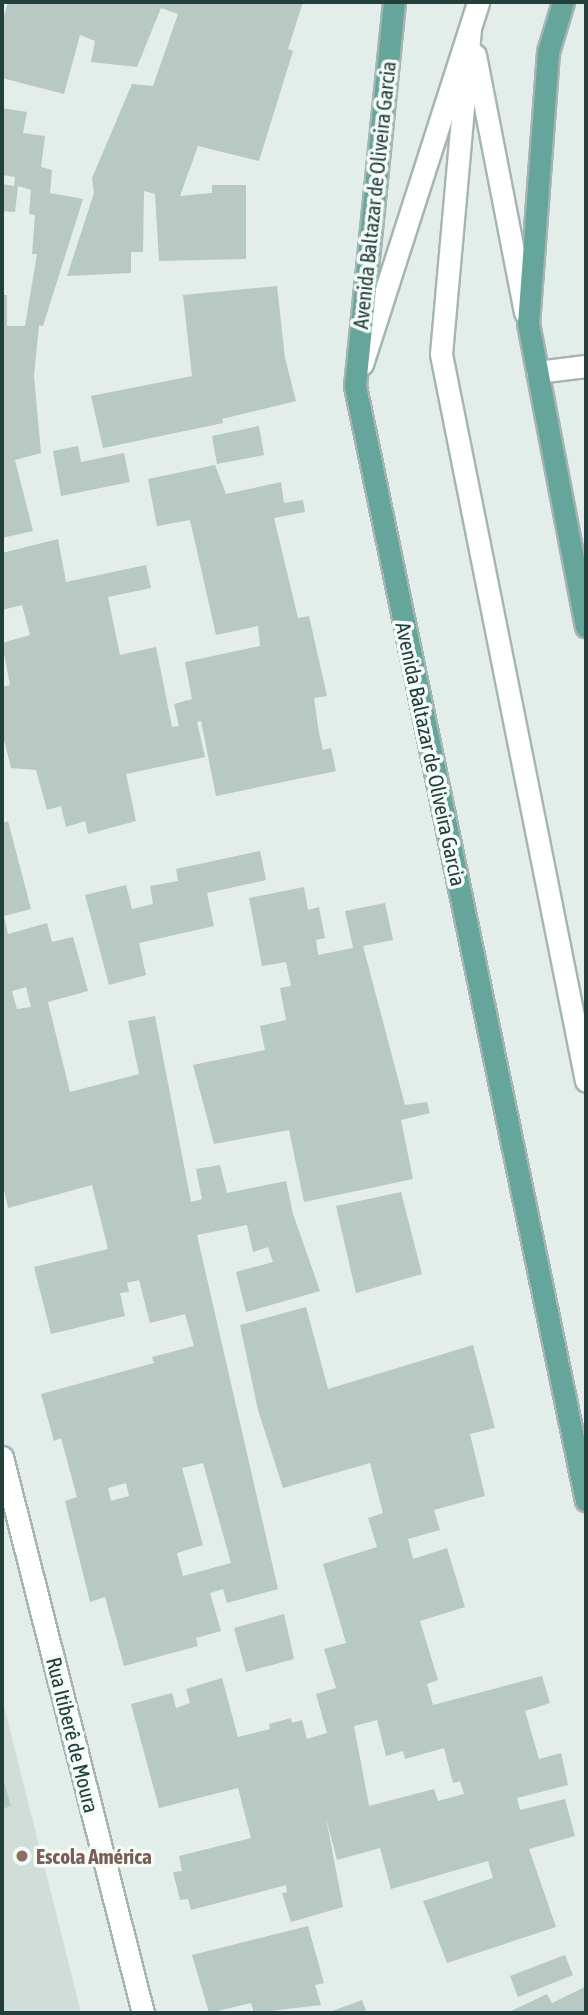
<!DOCTYPE html>
<meta charset="utf-8">
<style>
body{margin:0}
#map{position:relative;width:588px;height:2015px;overflow:hidden;background:#e3edea;font-family:"Asap Condensed",sans-serif}
div>[style]{position:absolute}
[style*='--x']{left:calc(var(--x)*1px);top:calc(var(--y)*1px);width:calc(var(--w)*1px);rotate:calc(var(--a)*1deg)}
.built>*{inset:0;background:#d1ddd9}
.building>*{inset:0;background:#b8c8c3}
.roads{filter:drop-shadow(2px 0 #a5b5b2) drop-shadow(-2px 0 #a5b5b2) drop-shadow(0 2px #a5b5b2) drop-shadow(0 -2px #a5b5b2)}
.minor>*{height:21px;margin:-10.5px;padding:0 10.5px;transform-origin:10.5px;border-radius:10.5px;background:#fff}
.major>*{height:21px;margin:-10.5px;padding:0 10.5px;transform-origin:10.5px;border-radius:10.5px;background:#66a59c}
.dots>*{width:19px;height:19px;translate:-50% -50%;box-sizing:border-box;border:4px solid #f4faf7;border-radius:50%}
span{translate:-50% -50%;white-space:nowrap;text-align:center;line-height:1.15;-webkit-text-stroke:7px #f4faf7;paint-order:stroke}
.street-label{font-size:21px;color:#223f3b}
.education-label{font-size:21px;color:#785e54;font-weight:700}
.left{translate:0 -50%;text-align:left}
.frame{position:absolute;inset:0;border:4px solid #223f3b;pointer-events:none}
</style>
<div id="map">
<div class="built">
<i style="clip-path:polygon(2px 1698px,81px 2013px,2px 2013px)"></i>
</div>
<div class="building">
<i style="clip-path:polygon(8px 2px,303px 2px,288px 49px,293px 51px,259px 161px,198px 146px,180px 196px,212px 193px,212px 185px,246px 185px,246px 259px,159px 261px,155px 194px,144px 191px,143px 252px,131px 252px,131px 273px,67px 276px,94px 193px,92px 178px,132px 84px,153px 86px,178px 14px,161px 8px,137px 67px,91px 62px,95px 41px,80px 35px,64px 94px,2px 78px,2px 23px)"></i>
<i style="clip-path:polygon(2px 108px,27px 112px,23px 133px,45px 136px,41px 167px,52px 170px,50px 193px,83px 199px,43px 326px,39px 325px,34px 376px,41px 453px,15px 460px,33px 531px,2px 538px,2px 295px,7px 295px,7px 326px,25px 326px,37px 254px,32px 254px,35px 215px,29px 214px,31px 190px,18px 186px,15px 212px,2px 211px,2px 184px,14px 186px,15px 177px,2px 175px)"></i>
<i style="clip-path:polygon(277px 286px,285px 358px,296px 401px,222px 419px,223px 423px,103px 448px,91px 396px,192px 376px,183px 295px)"></i>
<i style="clip-path:polygon(259px 426px,264px 455px,217px 464px,212px 436px)"></i>
<i style="clip-path:polygon(78px 446px,81px 462px,124px 453px,130px 482px,61px 496px,53px 451px)"></i>
<i style="clip-path:polygon(215px 465px,226px 494px,281px 482px,284px 503px,303px 500px,305px 512px,274px 518px,298px 618px,309px 616px,327px 696px,314px 698px,319px 733px,323px 750px,331px 748px,336px 771px,216px 796px,201px 721px,197px 722px,205px 757px,126px 774px,136px 821px,88px 834px,85px 821px,66px 827px,61px 806px,47px 810px,36px 770px,11px 768px,2px 732px,2px 687px,10px 685px,2px 643px,30px 635px,22px 605px,2px 610px,2px 553px,58px 539px,66px 582px,146px 565px,151px 588px,108px 597px,120px 655px,156px 647px,172px 727px,179px 726px,174px 704px,192px 699px,185px 662px,260px 646px,258px 626px,216px 635px,190px 520px,157px 526px,148px 479px)"></i>
<i style="clip-path:polygon(evenodd,8px 821px,31px 909px,4px 916px,8px 934px,47px 923px,52px 942px,73px 937px,88px 991px,48px 1002px,70px 1092px,139px 1074px,128px 1021px,155px 1016px,191px 1202px,202px 1199px,196px 1169px,220px 1165px,227px 1193px,286px 1181px,293px 1214px,320px 1291px,246px 1312px,236px 1272px,273px 1262px,268px 1247px,253px 1252px,247px 1225px,197px 1235px,278px 1589px,227px 1603px,223px 1589px,210px 1593px,221px 1631px,196px 1638px,198px 1646px,124px 1666px,105px 1597px,90px 1602px,65px 1501px,77px 1497px,61px 1438px,54px 1441px,41px 1394px,154px 1363px,152px 1357px,194px 1346px,185px 1314px,150px 1323px,139px 1280px,127px 1283px,129px 1292px,120px 1293px,125px 1316px,51px 1334px,34px 1267px,108px 1249px,92px 1185px,8px 1208px,2px 1181px,2px 823px,8px 821px,26px 987px,31px 1007px,17px 1009px,12px 991px,26px 987px,8px 821px,203px 1463px,231px 1563px,183px 1576px,177px 1553px,203px 1545px,182px 1468px,203px 1463px,8px 821px,126px 1483px,129px 1496px,111px 1501px,108px 1488px,126px 1483px)"></i>
<i style="clip-path:polygon(260px 851px,266px 880px,207px 893px,214px 926px,139px 943px,146px 975px,109px 985px,85px 895px,126px 885px,132px 909px,153px 904px,150px 886px,178px 881px,176px 869px)"></i>
<i style="clip-path:polygon(304px 887px,308px 910px,319px 907px,325px 938px,316px 940px,318px 955px,353px 948px,345px 911px,385px 903px,393px 940px,363px 946px,405px 1105px,427px 1102px,430px 1113px,401px 1120px,413px 1179px,304px 1202px,289px 1130px,214px 1144px,193px 1065px,265px 1050px,260px 1026px,286px 1020px,280px 988px,291px 986px,286px 962px,262px 966px,249px 898px)"></i>
<i style="clip-path:polygon(401px 1192px,422px 1274px,356px 1293px,336px 1206px)"></i>
<i style="clip-path:polygon(evenodd,306px 1307px,328px 1389px,473px 1345px,495px 1428px,470px 1434px,485px 1496px,434px 1510px,440px 1530px,408px 1539px,413px 1559px,447px 1548px,465px 1607px,420px 1621px,438px 1680px,427px 1684px,433px 1705px,542px 1676px,550px 1703px,525px 1711px,539px 1759px,561px 1753px,568px 1785px,517px 1798px,520px 1810px,565px 1799px,575px 1836px,529px 1849px,556px 1927px,447px 1963px,423px 1901px,493px 1878px,488px 1861px,391px 1889px,380px 1848px,337px 1860px,326px 1818px,343px 1907px,291px 1922px,282px 1893px,287px 1892px,286px 1885px,191px 1910px,188px 1899px,180px 1900px,173px 1872px,182px 1871px,179px 1856px,251px 1838px,238px 1788px,159px 1808px,131px 1704px,172px 1693px,176px 1708px,190px 1703px,186px 1689px,222px 1678px,238px 1737px,270px 1729px,269px 1724px,291px 1718px,292px 1723px,302px 1720px,307px 1739px,327px 1733px,316px 1694px,336px 1688px,324px 1649px,346px 1643px,323px 1564px,377px 1547px,368px 1518px,383px 1513px,370px 1463px,283px 1488px,258px 1410px,240px 1325px,306px 1307px,377px 1720px,386px 1756px,403px 1751px,405px 1759px,444px 1748px,453px 1783px,460px 1781px,464px 1794px,438px 1801px,434px 1789px,369px 1806px,354px 1726px,377px 1720px)"></i>
<i style="clip-path:polygon(284px 1614px,294px 1659px,246px 1672px,234px 1628px)"></i>
<i style="clip-path:polygon(2px 1775px,11px 1806px,2px 1809px)"></i>
<i style="clip-path:polygon(308px 1926px,324px 1983px,315px 1985px,321px 2005px,254px 2013px,251px 2003px,209px 2013px,192px 1955px)"></i>
<i style="clip-path:polygon(565px 1955px,573px 1975px,518px 1997px,510px 1976px)"></i>
<i style="clip-path:polygon(585px 1987px,586px 2013px,507px 2013px,547px 1994px,552px 2003px)"></i>
<i style="clip-path:polygon(362px 2000px,367px 2013px,327px 2013px)"></i>
</div>
<div class="roads">
<div class="minor">
<i style="--x:470;--y:29;--w:326;--a:95.1"></i>
<i style="--x:441;--y:354;--w:741;--a:78.72"></i>
<i style="--x:475;--y:55;--w:262;--a:79"></i>
<i style="--x:362;--y:364;--w:380;--a:-72.2"></i>
<i style="--x:537;--y:372;--w:49;--a:-7"></i>
<i style="--x:2;--y:1457;--w:574;--a:75.77"></i>
</div>
<div class="major">
<i style="--x:394;--y:2;--w:386;--a:95.8"></i>
<i style="--x:355;--y:386;--w:1138;--a:78.29"></i>
<i style="--x:563;--y:2;--w:52;--a:106.7"></i>
<i style="--x:548;--y:52;--w:272;--a:94.2"></i>
<i style="--x:528;--y:323;--w:309;--a:79.2"></i>
</div>
</div>
<div class="dots">
<i style="left:22px;top:1856px;background:#8d6e63"></i>
</div>
<div class="street-label">
<span style="left:374px;top:195px;rotate:-84deg">Avenida Baltazar de Oliveira Garcia</span>
<span style="left:431px;top:754px;rotate:78deg">Avenida Baltazar de Oliveira Garcia</span>
<span style="left:73px;top:1735px;rotate:76deg">Rua Itiberê de Moura</span>
</div>
<div class="education-label">
<span class="left" style="left:36px;top:1856px">Escola América</span>
</div>
<div class="frame"></div>
</div>
